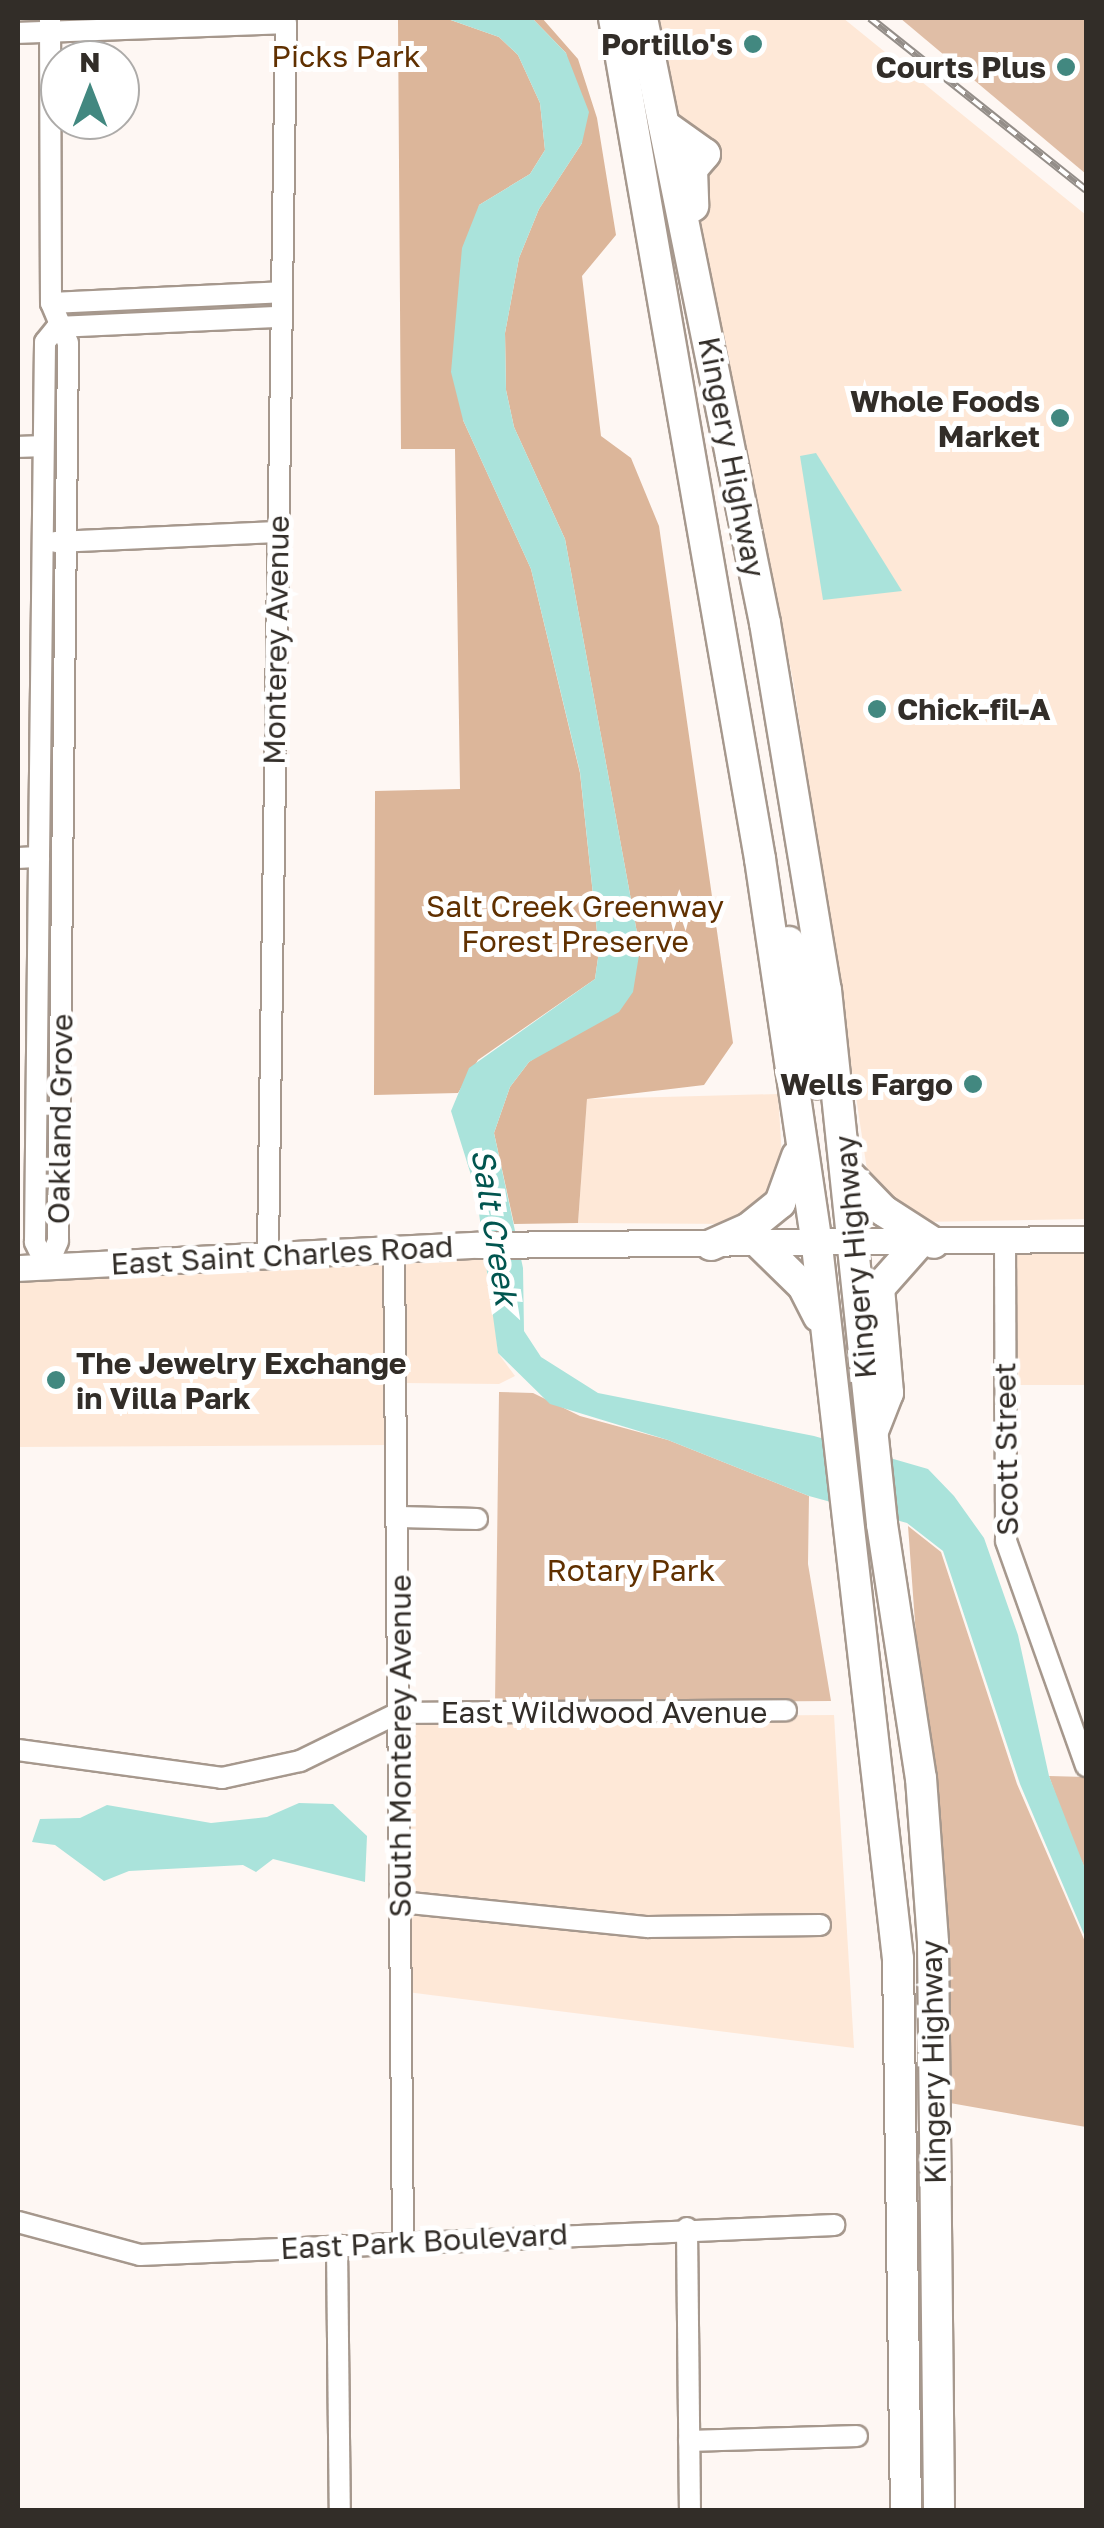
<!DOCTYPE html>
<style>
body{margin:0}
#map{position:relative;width:1104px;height:2528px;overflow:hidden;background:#fef7f3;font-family:"Golos Text",sans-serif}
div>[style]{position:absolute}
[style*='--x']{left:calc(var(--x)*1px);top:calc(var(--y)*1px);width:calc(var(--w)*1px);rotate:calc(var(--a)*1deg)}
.built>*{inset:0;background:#fee8d7}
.green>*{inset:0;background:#e0bea6}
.forest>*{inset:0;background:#dcb69a}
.water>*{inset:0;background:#aae3db}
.roads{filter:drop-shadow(2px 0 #a6988d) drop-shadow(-2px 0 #a6988d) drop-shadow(0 2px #a6988d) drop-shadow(0 -2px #a6988d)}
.minor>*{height:20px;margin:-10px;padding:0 10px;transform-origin:10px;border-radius:10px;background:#fff}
.major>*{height:25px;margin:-12.5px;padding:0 12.5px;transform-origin:12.5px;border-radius:12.5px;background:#fff}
.highway>*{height:30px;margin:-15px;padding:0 15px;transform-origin:15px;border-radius:15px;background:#fff}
.rail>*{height:8px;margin-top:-4px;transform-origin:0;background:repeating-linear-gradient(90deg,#fff 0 11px,#948e89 0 22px);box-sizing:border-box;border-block:2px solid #948e89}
.dots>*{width:28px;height:28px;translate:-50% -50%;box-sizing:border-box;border:5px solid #fff;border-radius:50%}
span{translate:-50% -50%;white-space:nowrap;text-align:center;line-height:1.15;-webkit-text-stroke:10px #fff;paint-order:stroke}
.poi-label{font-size:30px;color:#322d28;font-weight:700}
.right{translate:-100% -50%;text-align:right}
.left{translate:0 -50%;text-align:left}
.park-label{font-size:30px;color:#603000}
.street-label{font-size:30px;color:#322d28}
.water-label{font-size:32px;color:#01554f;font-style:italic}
.frame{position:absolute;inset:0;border:20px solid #322d28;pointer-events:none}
.north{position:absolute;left:40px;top:40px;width:100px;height:100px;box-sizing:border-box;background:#fff;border:2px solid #adaba9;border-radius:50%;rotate:0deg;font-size:28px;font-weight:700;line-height:40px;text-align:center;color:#322d28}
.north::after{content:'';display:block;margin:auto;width:35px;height:45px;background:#428880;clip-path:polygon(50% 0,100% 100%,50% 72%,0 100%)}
</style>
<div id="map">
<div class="built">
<i style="clip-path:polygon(653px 18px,843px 18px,1086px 215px,1086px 1219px,921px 1222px,869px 1183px,793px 680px)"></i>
<i style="clip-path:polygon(778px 1094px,784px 1188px,734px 1224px,578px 1223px,587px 1099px)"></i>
<i style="clip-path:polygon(487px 1253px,498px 1353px,515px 1376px,499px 1384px,403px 1383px,401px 1256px)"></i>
<i style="clip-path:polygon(1011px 1253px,1086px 1253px,1086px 1385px,1011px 1385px)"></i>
<i style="clip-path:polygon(388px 1257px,389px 1445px,18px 1447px,18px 1274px)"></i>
<i style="clip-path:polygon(834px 1715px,854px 2048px,407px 1992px,403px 1718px)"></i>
</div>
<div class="green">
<i style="clip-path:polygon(900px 18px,1086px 18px,1086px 174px)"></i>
<i style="clip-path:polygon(499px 1392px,533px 1393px,580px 1416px,668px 1440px,809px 1496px,808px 1564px,831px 1701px,495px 1704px)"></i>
<i style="clip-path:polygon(908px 1526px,941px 1552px,1017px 1784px,1086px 1944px,1086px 2127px,950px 2103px)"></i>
<i style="clip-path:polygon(1049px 1776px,1086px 1777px,1086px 1871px,1069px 1833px)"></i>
</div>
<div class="forest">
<i style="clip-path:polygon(293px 18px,445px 18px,499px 37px,518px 55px,540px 103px,545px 150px,530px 174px,479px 205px,463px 420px,531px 569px,580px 773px,599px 951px,595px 979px,478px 1060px,458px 1093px,374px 1095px,375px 791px,460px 789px,455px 449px,401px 449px,398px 20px)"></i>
<i style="clip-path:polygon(532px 18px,542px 18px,578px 59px,597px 118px,616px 235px,582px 276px,601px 436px,631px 458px,659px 526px,733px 1043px,704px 1085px,587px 1099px,578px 1223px,514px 1224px,494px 1133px,510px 1087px,529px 1062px,561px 1040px,640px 949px,565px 539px,514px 427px,506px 390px,505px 333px,519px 258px,539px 209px,582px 143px,566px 53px)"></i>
</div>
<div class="water">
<i style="clip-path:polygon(445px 18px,532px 18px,566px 53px,589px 112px,582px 143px,539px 209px,519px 258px,505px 333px,506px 390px,514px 427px,565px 539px,640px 949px,633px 992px,619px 1012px,529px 1062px,510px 1087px,494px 1133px,523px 1268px,524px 1331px,541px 1357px,598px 1393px,814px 1436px,928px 1469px,954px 1496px,984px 1538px,1018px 1635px,1049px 1776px,1086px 1871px,1086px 1939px,1020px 1784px,943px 1551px,907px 1523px,809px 1496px,668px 1440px,550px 1404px,498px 1353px,476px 1191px,451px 1111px,469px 1068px,595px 979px,599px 951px,580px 772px,531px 569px,463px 420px,451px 372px,462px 248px,479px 205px,530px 174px,545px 150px,540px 103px,518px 55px,499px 37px)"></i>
<i style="clip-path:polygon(816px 453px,902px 591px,823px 600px,800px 456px)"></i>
<i style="clip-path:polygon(299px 1803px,333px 1804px,367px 1836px,365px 1882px,273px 1859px,256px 1872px,243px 1865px,129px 1871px,104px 1881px,55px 1845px,32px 1842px,40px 1819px,80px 1818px,107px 1805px,211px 1823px,267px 1817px)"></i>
</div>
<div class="roads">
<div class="minor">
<i style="--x:18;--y:33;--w:268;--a:-2.1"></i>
<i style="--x:286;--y:23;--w:1233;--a:90.84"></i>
<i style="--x:51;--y:303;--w:230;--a:-2.7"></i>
<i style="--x:57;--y:327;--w:224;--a:-2.6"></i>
<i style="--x:18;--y:447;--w:25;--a:-2"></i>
<i style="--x:55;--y:542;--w:223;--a:-2.6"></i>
<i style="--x:18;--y:858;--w:21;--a:-3"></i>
<i style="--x:1005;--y:1241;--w:300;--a:89.8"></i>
<i style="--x:1006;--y:1541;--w:239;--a:70.4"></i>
<i style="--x:394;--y:1250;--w:992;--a:89.48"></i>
<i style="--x:47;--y:1267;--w:28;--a:-67"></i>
<i style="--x:58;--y:1241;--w:898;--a:-89.36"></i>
<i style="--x:68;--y:343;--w:43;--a:-113"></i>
<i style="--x:51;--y:303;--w:285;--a:-90.2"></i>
<i style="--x:47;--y:1267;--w:28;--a:-116"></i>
<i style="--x:35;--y:1242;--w:385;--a:-89.4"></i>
<i style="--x:39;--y:857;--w:515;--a:-89.33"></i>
<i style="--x:45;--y:342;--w:19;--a:-51"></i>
<i style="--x:400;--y:1517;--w:77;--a:1.5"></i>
<i style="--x:18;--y:1750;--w:206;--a:7.8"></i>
<i style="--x:222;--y:1778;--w:80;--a:-12.3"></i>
<i style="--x:300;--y:1761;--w:109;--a:-26.1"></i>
<i style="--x:398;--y:1713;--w:388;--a:-0.4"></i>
<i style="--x:400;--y:1902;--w:249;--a:5.8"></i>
<i style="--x:648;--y:1927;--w:172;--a:-0.7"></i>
<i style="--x:18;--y:2222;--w:126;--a:15.1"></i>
<i style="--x:140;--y:2255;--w:695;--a:-2.48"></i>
<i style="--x:687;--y:2228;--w:282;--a:89.4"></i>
<i style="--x:337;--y:2245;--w:265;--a:89.4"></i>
<i style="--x:689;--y:2441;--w:168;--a:-1.7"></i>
</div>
<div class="major">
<i style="--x:18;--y:1268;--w:461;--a:-2.9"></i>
<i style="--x:478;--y:1245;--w:608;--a:-0.57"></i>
</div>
<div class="highway">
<i style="--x:614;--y:18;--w:854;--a:80.15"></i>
<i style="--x:760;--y:859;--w:391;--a:81.6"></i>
<i style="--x:817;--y:1246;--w:718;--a:83.52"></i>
<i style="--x:898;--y:1959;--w:551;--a:89.17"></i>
<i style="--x:642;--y:18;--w:617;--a:78.51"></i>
<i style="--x:765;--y:623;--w:372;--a:80.6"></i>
<i style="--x:826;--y:990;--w:537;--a:84.01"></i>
<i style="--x:882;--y:1524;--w:257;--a:81.3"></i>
<i style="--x:921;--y:1778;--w:165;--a:85.8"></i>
<i style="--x:933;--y:1943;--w:567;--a:89.39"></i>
<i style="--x:664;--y:125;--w:50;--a:35.3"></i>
<i style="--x:705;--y:154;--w:20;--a:131"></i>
<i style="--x:692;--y:169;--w:37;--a:88"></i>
<i style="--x:789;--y:942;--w:144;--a:78.8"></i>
<i style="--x:849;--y:1175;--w:50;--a:45.8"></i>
<i style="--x:884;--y:1211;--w:59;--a:32.6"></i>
<i style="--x:711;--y:1245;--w:42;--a:-24.1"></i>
<i style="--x:749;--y:1228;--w:40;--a:-39"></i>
<i style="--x:780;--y:1203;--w:50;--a:-70.1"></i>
<i style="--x:761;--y:1245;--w:59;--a:44.3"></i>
<i style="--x:803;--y:1286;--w:34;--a:63"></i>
<i style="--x:873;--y:1431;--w:41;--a:-68.5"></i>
<i style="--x:888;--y:1393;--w:105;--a:-94.9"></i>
<i style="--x:879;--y:1288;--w:59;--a:-48.4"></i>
</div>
</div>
<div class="rail">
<i style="--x:870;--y:18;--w:276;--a:38.5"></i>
</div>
<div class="dots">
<i style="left:753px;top:44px;background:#428880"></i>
<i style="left:1066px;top:67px;background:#428880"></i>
<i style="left:1060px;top:418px;background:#428880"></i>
<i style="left:877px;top:709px;background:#428880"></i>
<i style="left:973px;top:1084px;background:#428880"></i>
<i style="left:56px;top:1380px;background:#428880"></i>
</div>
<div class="poi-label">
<span class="right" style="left:733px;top:44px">Portillo's</span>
<span class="right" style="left:1046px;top:67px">Courts Plus</span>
<span class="right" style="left:1040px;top:418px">Whole Foods<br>Market</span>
<span class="left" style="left:897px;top:709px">Chick-fil-A</span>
<span class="right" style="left:953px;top:1084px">Wells Fargo</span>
<span class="left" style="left:76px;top:1380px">The Jewelry Exchange<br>in Villa Park</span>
</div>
<div class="park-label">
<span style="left:346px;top:56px">Picks Park</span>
<span style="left:575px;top:923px">Salt Creek Greenway<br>Forest Preserve</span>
<span style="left:631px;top:1570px">Rotary Park</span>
</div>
<div class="street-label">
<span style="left:732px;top:457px;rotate:79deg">Kingery Highway</span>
<span style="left:276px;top:640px;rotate:-89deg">Monterey Avenue</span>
<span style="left:60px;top:1119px;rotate:-89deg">Oakland Grove</span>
<span style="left:282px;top:1255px;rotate:-3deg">East Saint Charles Road</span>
<span style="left:855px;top:1257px;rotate:-95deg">Kingery Highway</span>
<span style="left:1006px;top:1449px;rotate:-91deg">Scott Street</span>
<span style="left:604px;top:1712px">East Wildwood Avenue</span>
<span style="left:400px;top:1746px;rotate:-90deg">South Monterey Avenue</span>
<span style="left:933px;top:2062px;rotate:-91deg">Kingery Highway</span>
<span style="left:424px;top:2241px;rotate:-3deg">East Park Boulevard</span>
</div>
<div class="water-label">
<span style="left:495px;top:1227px;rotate:81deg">Salt Creek</span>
</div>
<div class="frame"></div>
<div class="north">N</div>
</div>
